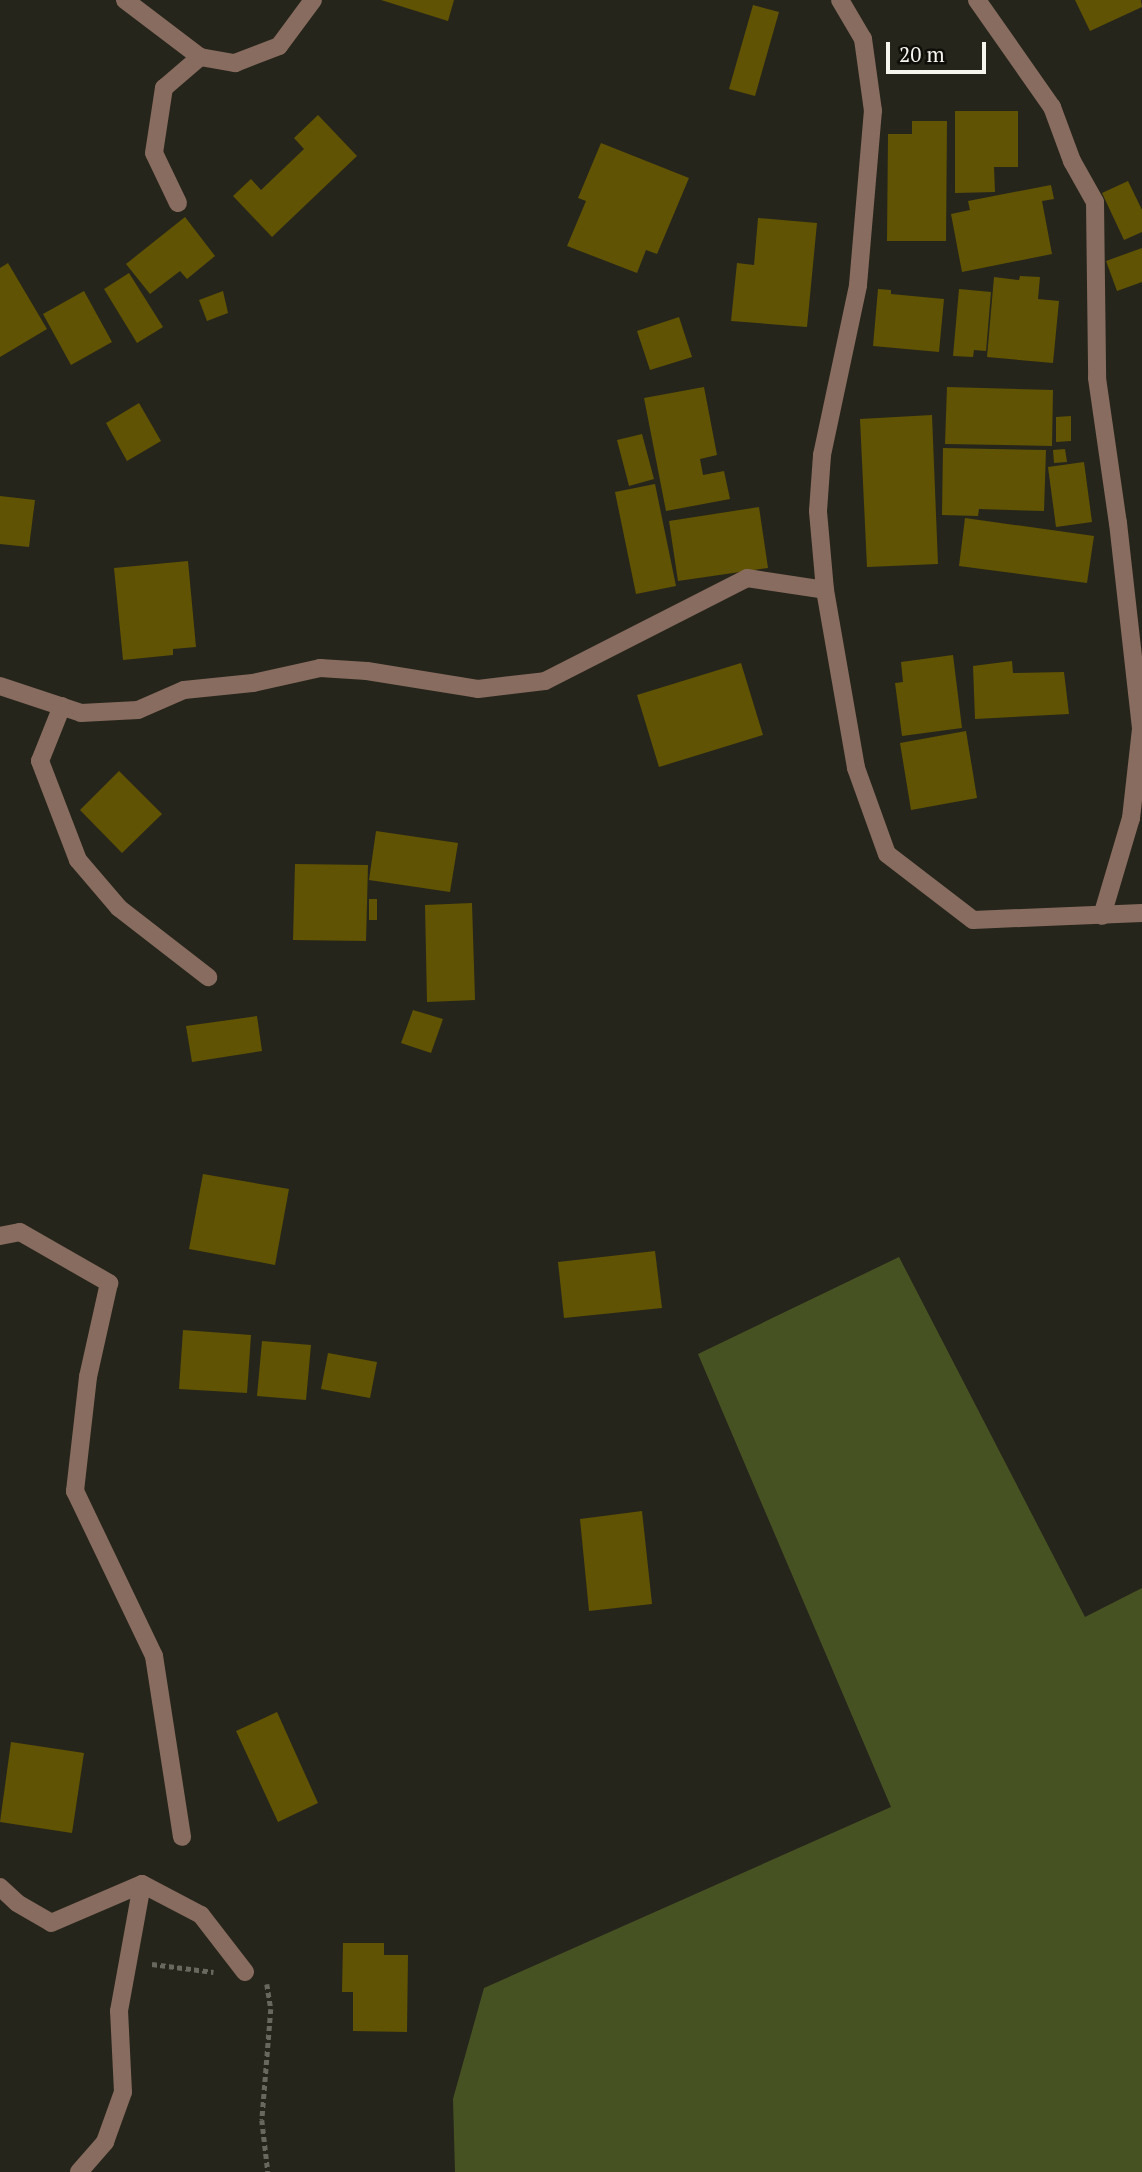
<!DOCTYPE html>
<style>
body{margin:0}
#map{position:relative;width:1142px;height:2172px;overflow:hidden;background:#26251b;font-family:"PT Serif",serif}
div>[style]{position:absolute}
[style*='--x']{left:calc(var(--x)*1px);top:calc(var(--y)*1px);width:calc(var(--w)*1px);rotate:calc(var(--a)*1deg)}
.green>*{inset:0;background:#475223}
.building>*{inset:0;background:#605303}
.path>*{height:4.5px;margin-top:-2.25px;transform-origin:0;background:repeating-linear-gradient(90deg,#69685f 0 5px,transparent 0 8.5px)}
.minor>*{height:18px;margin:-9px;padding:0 9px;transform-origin:9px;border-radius:9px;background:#886c5f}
span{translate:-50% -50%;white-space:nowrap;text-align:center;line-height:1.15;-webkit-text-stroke:5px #0f0e09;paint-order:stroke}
.scale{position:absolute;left:886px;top:42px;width:100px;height:32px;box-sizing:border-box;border:4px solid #f6f5ee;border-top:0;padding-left:9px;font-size:21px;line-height:24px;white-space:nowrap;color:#f6f5ee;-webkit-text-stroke:5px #0f0e09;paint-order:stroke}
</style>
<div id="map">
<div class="green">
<i style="clip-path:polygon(899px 1257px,1085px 1617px,1142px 1588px,1142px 2172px,455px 2172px,453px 2099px,484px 1988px,891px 1807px,698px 1354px)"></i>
</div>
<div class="building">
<i style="clip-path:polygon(381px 0,454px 0,448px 21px)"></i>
<i style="clip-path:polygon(1075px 0,1141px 0,1142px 7px,1090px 31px)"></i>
<i style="clip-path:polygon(753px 5px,779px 12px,755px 96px,729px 89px)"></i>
<i style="clip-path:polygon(955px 111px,1018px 111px,1018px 167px,994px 167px,995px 192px,955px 193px)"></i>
<i style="clip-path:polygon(318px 115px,357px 156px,272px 237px,233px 196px,251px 179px,261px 190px,304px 149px,294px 138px)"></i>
<i style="clip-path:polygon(912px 121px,947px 121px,946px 241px,887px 241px,888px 134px,912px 134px)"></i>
<i style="clip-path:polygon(601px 143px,689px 178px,657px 254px,646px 250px,637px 273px,567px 246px,586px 201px,578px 198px)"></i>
<i style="clip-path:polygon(1128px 181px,1142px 210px,1142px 232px,1124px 240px,1102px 193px)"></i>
<i style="clip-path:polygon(1051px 185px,1054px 199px,1042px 201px,1052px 254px,962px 272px,951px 214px,970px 210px,968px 201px)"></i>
<i style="clip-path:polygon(185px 217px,215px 256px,187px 279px,180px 271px,150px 294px,126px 264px)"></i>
<i style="clip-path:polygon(758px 218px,817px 223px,807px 327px,731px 321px,737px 263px,754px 265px)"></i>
<i style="clip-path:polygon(1142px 248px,1142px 282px,1117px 291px,1106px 261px)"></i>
<i style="clip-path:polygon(8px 263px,47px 329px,0 357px,0 268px)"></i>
<i style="clip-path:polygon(129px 273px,163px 327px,137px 343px,104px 289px)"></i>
<i style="clip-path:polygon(1020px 276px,1040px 277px,1038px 299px,1059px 301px,1053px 363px,987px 357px,994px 277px,1019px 280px)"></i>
<i style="clip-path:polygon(878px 289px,891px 290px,891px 294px,944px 299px,939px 352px,873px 346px)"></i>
<i style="clip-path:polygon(959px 289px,991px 292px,986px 351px,974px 350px,973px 357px,953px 356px)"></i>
<i style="clip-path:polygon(84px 291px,112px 342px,71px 365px,43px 314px)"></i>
<i style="clip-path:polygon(223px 291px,228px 313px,207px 321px,199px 300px)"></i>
<i style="clip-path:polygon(679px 317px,692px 357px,650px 370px,637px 331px)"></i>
<i style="clip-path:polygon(704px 387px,717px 455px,700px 459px,703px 475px,724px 471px,730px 499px,666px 511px,644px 398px)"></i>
<i style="clip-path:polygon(947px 387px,1053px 390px,1052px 446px,945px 444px)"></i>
<i style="clip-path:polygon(139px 403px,161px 441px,127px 461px,106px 423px)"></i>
<i style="clip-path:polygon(932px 415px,938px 564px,867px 567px,860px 419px)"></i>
<i style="clip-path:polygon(1071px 416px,1071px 441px,1056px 442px,1056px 417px)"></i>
<i style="clip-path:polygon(642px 434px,654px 479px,629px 486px,617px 440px)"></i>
<i style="clip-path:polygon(943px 448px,1046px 450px,1044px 511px,979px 509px,978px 516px,942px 515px)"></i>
<i style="clip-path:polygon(1065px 449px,1067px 462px,1054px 463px,1053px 450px)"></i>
<i style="clip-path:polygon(1084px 462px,1092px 522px,1056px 527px,1048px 467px)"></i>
<i style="clip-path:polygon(655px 484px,676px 586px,636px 594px,615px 492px)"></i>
<i style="clip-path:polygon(0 496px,35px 500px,29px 547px,0 544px)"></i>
<i style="clip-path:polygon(759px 507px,768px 568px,678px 581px,669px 521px)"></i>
<i style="clip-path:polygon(965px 518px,1094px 536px,1087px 583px,959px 566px)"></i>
<i style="clip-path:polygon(188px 561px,196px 647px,173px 649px,173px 655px,123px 660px,114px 568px)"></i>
<i style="clip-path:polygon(953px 655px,962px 728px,902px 736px,895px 683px,903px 682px,901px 662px)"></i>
<i style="clip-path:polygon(1012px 661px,1013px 673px,1064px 672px,1069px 714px,975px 719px,973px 666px)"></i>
<i style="clip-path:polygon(741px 663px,763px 735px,659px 767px,637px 695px)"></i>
<i style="clip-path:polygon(966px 731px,977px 798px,911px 810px,900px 743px)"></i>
<i style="clip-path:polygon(119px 771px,162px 814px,122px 853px,80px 810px)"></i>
<i style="clip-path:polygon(376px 831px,458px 843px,450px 892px,369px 880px)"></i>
<i style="clip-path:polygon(295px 864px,368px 865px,366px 941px,293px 940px)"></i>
<i style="clip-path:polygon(369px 899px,377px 899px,377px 920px,369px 920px)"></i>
<i style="clip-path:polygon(472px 903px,475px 1000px,427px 1002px,425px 905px)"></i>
<i style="clip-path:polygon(413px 1010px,443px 1019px,431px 1053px,401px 1043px)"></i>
<i style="clip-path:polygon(257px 1016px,262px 1051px,192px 1062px,186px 1026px)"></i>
<i style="clip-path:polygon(203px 1174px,289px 1189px,275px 1265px,189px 1249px)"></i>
<i style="clip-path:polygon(655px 1251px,662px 1308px,564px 1318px,558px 1262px)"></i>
<i style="clip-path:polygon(183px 1330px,251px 1335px,247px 1393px,179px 1389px)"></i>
<i style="clip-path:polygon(262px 1341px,311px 1345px,306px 1400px,257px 1396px)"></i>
<i style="clip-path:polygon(328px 1353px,377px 1362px,370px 1398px,321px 1389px)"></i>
<i style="clip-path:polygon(642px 1511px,652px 1604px,589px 1611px,580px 1519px)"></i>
<i style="clip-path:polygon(277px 1712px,318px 1803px,278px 1822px,236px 1731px)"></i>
<i style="clip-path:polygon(11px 1742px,84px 1753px,72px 1833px,0 1822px)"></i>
<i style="clip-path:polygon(343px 1943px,384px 1943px,384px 1955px,408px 1955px,407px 2032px,353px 2031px,353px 1992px,342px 1992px)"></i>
</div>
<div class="path">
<i style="--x:152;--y:1964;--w:62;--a:7.5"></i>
<i style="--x:267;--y:1984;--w:25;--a:81"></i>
<i style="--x:271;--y:2009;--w:111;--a:94.6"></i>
<i style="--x:262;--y:2120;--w:52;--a:83.4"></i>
</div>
<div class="minor">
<i style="--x:125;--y:0;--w:94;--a:37.2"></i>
<i style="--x:200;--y:57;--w:36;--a:10"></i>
<i style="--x:235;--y:63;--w:47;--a:-21.1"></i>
<i style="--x:279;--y:46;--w:57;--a:-53.5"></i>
<i style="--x:977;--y:0;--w:131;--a:55"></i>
<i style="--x:1052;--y:107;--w:58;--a:69.7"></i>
<i style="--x:1072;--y:161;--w:47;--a:60.7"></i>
<i style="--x:1095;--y:202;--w:176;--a:89.3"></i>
<i style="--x:1097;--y:378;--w:147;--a:81.8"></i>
<i style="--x:1118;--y:523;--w:207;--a:83.6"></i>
<i style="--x:1141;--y:729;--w:90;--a:96.4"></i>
<i style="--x:1131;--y:818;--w:102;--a:106.5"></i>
<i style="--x:178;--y:203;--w:55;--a:-115.6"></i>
<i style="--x:154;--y:153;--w:66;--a:-81.3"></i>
<i style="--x:164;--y:88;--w:48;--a:-40.7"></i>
<i style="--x:825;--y:590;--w:181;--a:80.1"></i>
<i style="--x:856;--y:768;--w:91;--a:70.2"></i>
<i style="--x:887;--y:854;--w:108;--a:37.5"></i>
<i style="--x:973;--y:920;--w:169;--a:-2.4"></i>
<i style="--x:0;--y:686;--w:85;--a:18.4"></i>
<i style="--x:81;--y:713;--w:57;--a:-3"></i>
<i style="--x:138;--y:710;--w:50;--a:-23.5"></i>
<i style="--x:184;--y:690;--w:69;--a:-5.8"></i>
<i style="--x:253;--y:683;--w:69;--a:-12.6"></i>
<i style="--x:320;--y:668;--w:47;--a:3.7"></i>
<i style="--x:367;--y:671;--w:112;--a:9.2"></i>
<i style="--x:478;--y:689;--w:67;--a:-6.8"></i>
<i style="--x:545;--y:681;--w:227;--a:-27"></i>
<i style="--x:747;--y:578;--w:79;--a:8.7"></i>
<i style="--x:825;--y:590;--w:79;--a:-95.1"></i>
<i style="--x:818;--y:511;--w:56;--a:-85.9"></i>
<i style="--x:822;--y:455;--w:174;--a:-78"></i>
<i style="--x:858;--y:285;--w:175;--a:-85.1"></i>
<i style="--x:873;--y:111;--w:73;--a:-97.9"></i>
<i style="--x:863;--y:39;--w:45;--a:-120.5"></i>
<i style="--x:62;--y:706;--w:59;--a:111.8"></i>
<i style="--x:40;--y:761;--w:106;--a:69"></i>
<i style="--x:78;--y:860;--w:63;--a:49.5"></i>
<i style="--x:119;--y:908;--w:113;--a:37.8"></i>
<i style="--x:0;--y:1236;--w:20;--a:-11"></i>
<i style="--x:20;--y:1232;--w:103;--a:29.8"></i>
<i style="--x:109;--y:1283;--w:96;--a:102.6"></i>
<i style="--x:88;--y:1377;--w:115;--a:96.5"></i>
<i style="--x:75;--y:1491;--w:183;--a:64.4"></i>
<i style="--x:154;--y:1656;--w:183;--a:81.2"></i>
<i style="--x:0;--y:1887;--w:23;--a:43"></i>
<i style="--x:17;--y:1903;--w:39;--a:30"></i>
<i style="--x:51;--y:1923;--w:99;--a:-23.2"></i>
<i style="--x:142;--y:1884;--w:67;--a:27.7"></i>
<i style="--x:201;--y:1915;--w:72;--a:52.3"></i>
<i style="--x:79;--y:2172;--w:40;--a:-49"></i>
<i style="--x:105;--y:2142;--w:53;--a:-70.2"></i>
<i style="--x:123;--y:2092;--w:81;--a:-92.8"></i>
<i style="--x:119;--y:2011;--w:129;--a:-79.7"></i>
</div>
<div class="scale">20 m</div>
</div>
